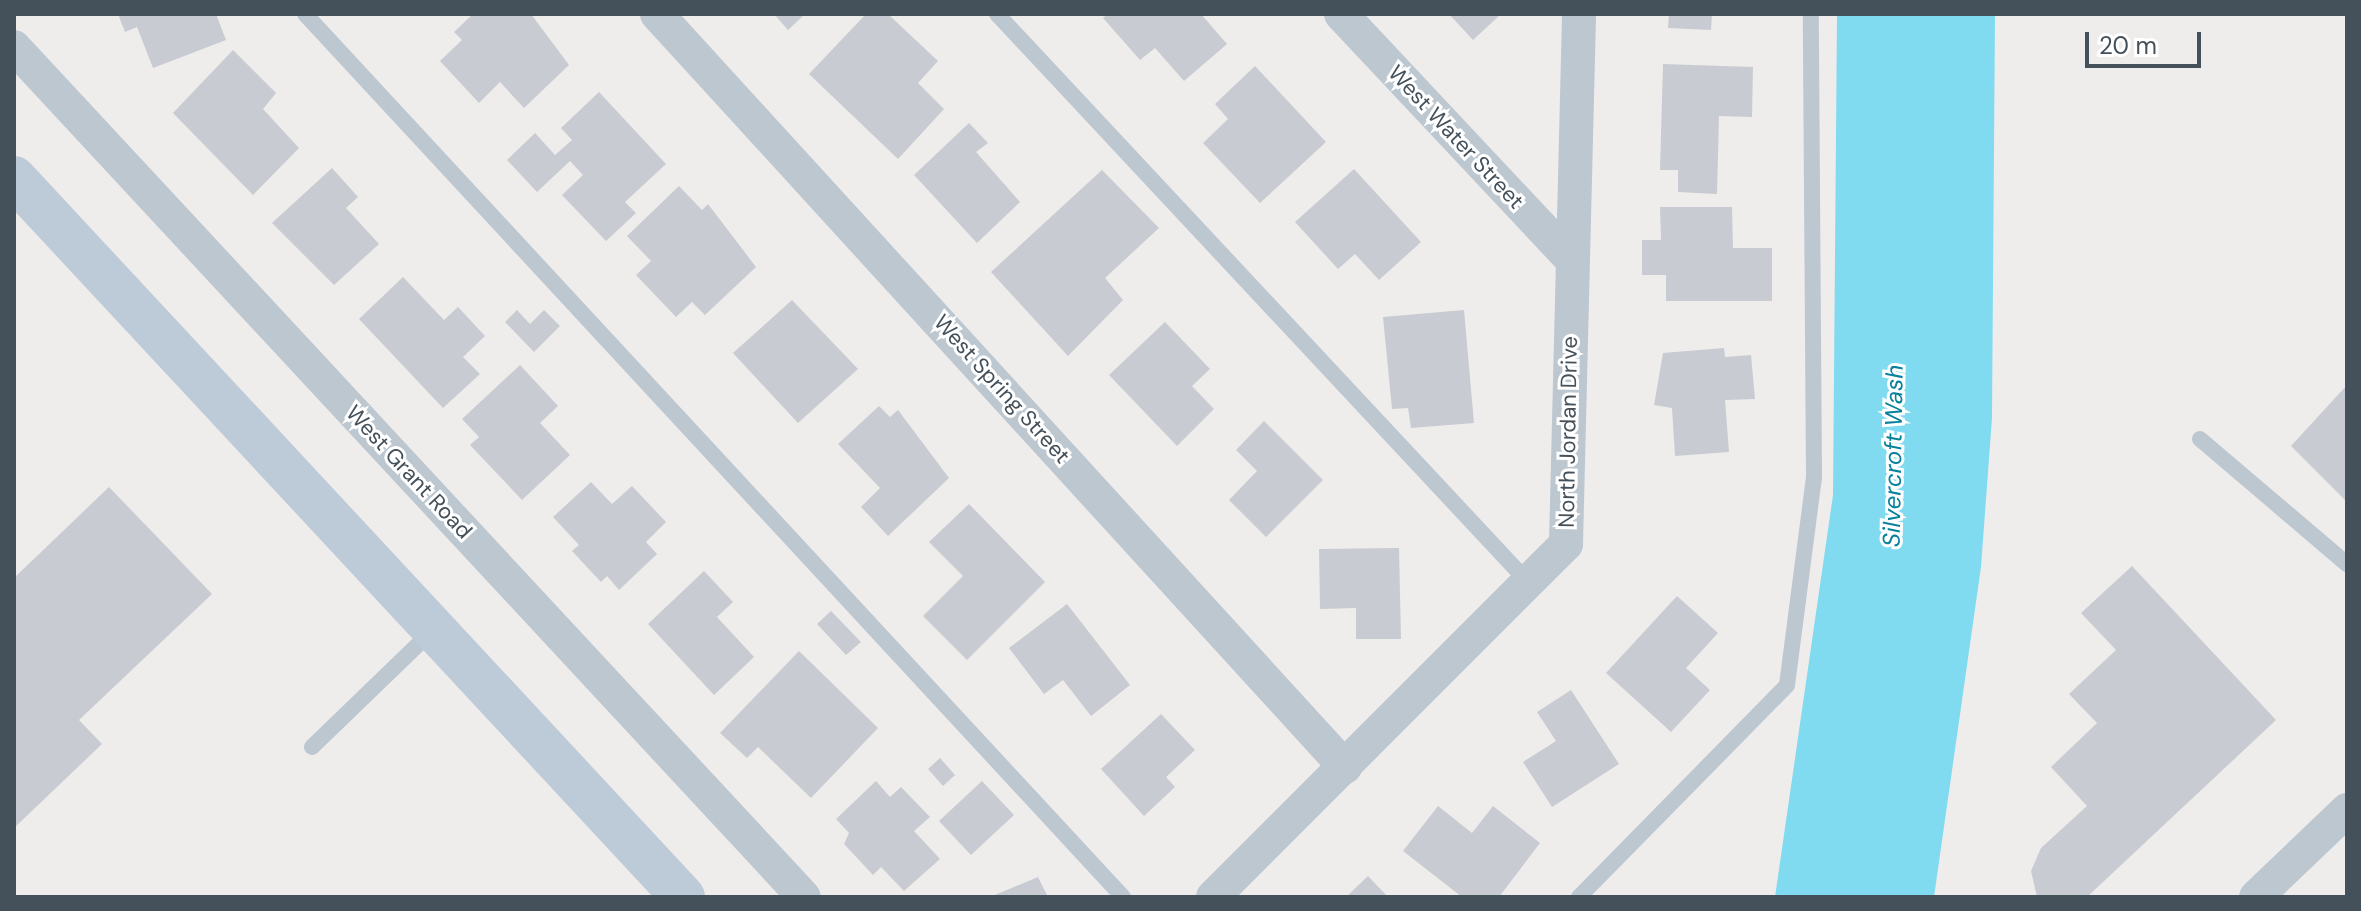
<!DOCTYPE html>
<style>
body{margin:0}
#map{position:relative;width:2361px;height:911px;overflow:hidden;background:#efecec;font-family:"DM Sans",sans-serif}
div>[style]{position:absolute}
[style*='--x']{left:calc(var(--x)*1px);top:calc(var(--y)*1px);width:calc(var(--w)*1px);rotate:calc(var(--a)*1deg)}
.water>*{inset:0;background:#81dbf0}
.building>*{inset:0;background:#c8cbd1}
.lane>*{height:16px;margin:-8px;padding:0 8px;transform-origin:8px;border-radius:8px;background:#bcc7d0}
.street>*{height:34px;margin:-17px;padding:0 17px;transform-origin:17px;border-radius:17px;background:#bcc7d0}
.secondary>*{height:44px;margin:-22px;padding:0 22px;transform-origin:22px;border-radius:22px;background:#bdcad7}
span{translate:-50% -50%;white-space:nowrap;text-align:center;line-height:1.15;-webkit-text-stroke:6px #fff;paint-order:stroke}
.street-label{font-size:22px;color:#44505a}
.water-label{font-size:24px;color:#06819c;font-style:italic}
.frame{position:absolute;inset:0;border:16px solid #44505a;pointer-events:none}
.scale{position:absolute;left:2085px;top:32px;width:116px;height:36px;box-sizing:border-box;border:4px solid #44505a;border-top:0;padding-left:10px;font-size:24px;line-height:28px;white-space:nowrap;color:#44505a;-webkit-text-stroke:6px #fff;paint-order:stroke}
</style>
<div id="map">
<div class="water">
<i style="clip-path:polygon(1837px 14px,1995px 14px,1992px 418px,1981px 567px,1934px 897px,1775px 897px,1833px 495px)"></i>
</div>
<div class="building">
<i style="clip-path:polygon(118px 14px,216px 14px,226px 40px,153px 68px,137px 27px,125px 32px)"></i>
<i style="clip-path:polygon(473px 14px,531px 14px,569px 65px,524px 108px,500px 82px,479px 103px,440px 61px,462px 40px,454px 32px)"></i>
<i style="clip-path:polygon(774px 14px,805px 14px,788px 30px)"></i>
<i style="clip-path:polygon(866px 14px,888px 14px,938px 61px,918px 83px,944px 109px,898px 159px,809px 74px)"></i>
<i style="clip-path:polygon(1108px 14px,1201px 14px,1227px 44px,1184px 81px,1155px 48px,1140px 60px,1103px 18px)"></i>
<i style="clip-path:polygon(1449px 14px,1501px 14px,1473px 40px)"></i>
<i style="clip-path:polygon(1669px 14px,1712px 14px,1711px 30px,1668px 28px)"></i>
<i style="clip-path:polygon(233px 50px,276px 93px,263px 109px,299px 148px,253px 195px,173px 113px)"></i>
<i style="clip-path:polygon(1663px 64px,1753px 67px,1752px 117px,1719px 116px,1717px 194px,1678px 192px,1678px 170px,1660px 170px)"></i>
<i style="clip-path:polygon(1255px 66px,1326px 142px,1260px 203px,1203px 143px,1228px 119px,1215px 104px)"></i>
<i style="clip-path:polygon(599px 92px,666px 164px,625px 202px,636px 213px,606px 241px,562px 195px,583px 175px,570px 161px,537px 192px,507px 160px,535px 133px,555px 155px,572px 140px,561px 128px)"></i>
<i style="clip-path:polygon(969px 123px,988px 143px,976px 152px,1020px 202px,977px 243px,914px 175px)"></i>
<i style="clip-path:polygon(332px 168px,358px 197px,346px 208px,379px 244px,334px 285px,272px 223px)"></i>
<i style="clip-path:polygon(1354px 169px,1421px 242px,1379px 280px,1355px 254px,1338px 269px,1295px 222px)"></i>
<i style="clip-path:polygon(1102px 170px,1159px 228px,1105px 278px,1123px 300px,1068px 356px,991px 272px)"></i>
<i style="clip-path:polygon(679px 186px,702px 210px,708px 204px,756px 267px,705px 315px,692px 302px,676px 317px,636px 275px,651px 261px,627px 236px)"></i>
<i style="clip-path:polygon(1660px 207px,1732px 207px,1733px 248px,1772px 248px,1772px 301px,1666px 301px,1666px 275px,1642px 275px,1642px 240px,1661px 240px)"></i>
<i style="clip-path:polygon(403px 277px,444px 320px,458px 307px,485px 336px,463px 357px,480px 374px,443px 408px,359px 319px)"></i>
<i style="clip-path:polygon(792px 300px,858px 369px,798px 423px,733px 353px)"></i>
<i style="clip-path:polygon(517px 310px,530px 324px,544px 310px,560px 326px,534px 352px,505px 322px)"></i>
<i style="clip-path:polygon(1464px 310px,1474px 423px,1411px 428px,1408px 408px,1392px 409px,1383px 317px)"></i>
<i style="clip-path:polygon(1165px 322px,1210px 369px,1192px 386px,1214px 409px,1177px 446px,1109px 375px)"></i>
<i style="clip-path:polygon(1724px 348px,1725px 357px,1751px 355px,1755px 399px,1725px 400px,1729px 452px,1675px 456px,1672px 408px,1654px 405px,1663px 353px)"></i>
<i style="clip-path:polygon(520px 365px,558px 406px,540px 423px,570px 455px,522px 500px,470px 445px,479px 437px,462px 419px)"></i>
<i style="clip-path:polygon(2347px 385px,2347px 502px,2291px 446px)"></i>
<i style="clip-path:polygon(879px 406px,890px 417px,898px 410px,949px 478px,888px 536px,861px 507px,880px 488px,838px 444px)"></i>
<i style="clip-path:polygon(1264px 421px,1323px 480px,1266px 537px,1229px 500px,1257px 471px,1236px 450px)"></i>
<i style="clip-path:polygon(591px 482px,612px 504px,632px 486px,666px 522px,646px 542px,657px 554px,619px 590px,607px 576px,601px 582px,572px 551px,579px 545px,553px 517px)"></i>
<i style="clip-path:polygon(109px 487px,212px 594px,79px 720px,102px 744px,14px 828px,14px 578px)"></i>
<i style="clip-path:polygon(969px 504px,1045px 582px,967px 660px,923px 616px,963px 576px,929px 542px)"></i>
<i style="clip-path:polygon(1399px 548px,1401px 639px,1356px 639px,1356px 608px,1320px 609px,1319px 549px)"></i>
<i style="clip-path:polygon(2132px 566px,2276px 720px,2087px 897px,2037px 897px,2031px 871px,2041px 848px,2087px 806px,2051px 767px,2097px 723px,2069px 694px,2116px 650px,2081px 613px)"></i>
<i style="clip-path:polygon(704px 571px,733px 602px,717px 617px,754px 657px,714px 695px,648px 624px)"></i>
<i style="clip-path:polygon(1677px 596px,1718px 633px,1686px 668px,1710px 690px,1671px 732px,1606px 673px)"></i>
<i style="clip-path:polygon(1067px 604px,1130px 685px,1091px 716px,1063px 680px,1044px 694px,1009px 648px)"></i>
<i style="clip-path:polygon(831px 611px,861px 642px,846px 655px,817px 624px)"></i>
<i style="clip-path:polygon(799px 651px,878px 728px,811px 798px,758px 747px,747px 758px,720px 733px)"></i>
<i style="clip-path:polygon(1571px 690px,1619px 764px,1552px 807px,1523px 762px,1556px 741px,1537px 712px)"></i>
<i style="clip-path:polygon(1161px 714px,1195px 750px,1166px 777px,1175px 787px,1144px 816px,1101px 769px)"></i>
<i style="clip-path:polygon(940px 758px,955px 775px,943px 786px,928px 769px)"></i>
<i style="clip-path:polygon(876px 781px,890px 797px,901px 787px,930px 817px,914px 831px,940px 859px,904px 891px,881px 867px,873px 875px,844px 844px,849px 833px,836px 819px)"></i>
<i style="clip-path:polygon(982px 781px,1014px 815px,971px 855px,939px 821px)"></i>
<i style="clip-path:polygon(1438px 806px,1472px 833px,1493px 806px,1540px 843px,1499px 897px,1462px 897px,1403px 851px)"></i>
<i style="clip-path:polygon(1368px 876px,1388px 897px,1346px 897px)"></i>
<i style="clip-path:polygon(1038px 877px,1048px 897px,990px 897px)"></i>
</div>
<div class="lane">
<i style="--x:305;--y:14;--w:1204;--a:47.19"></i>
<i style="--x:997;--y:14;--w:778;--a:46.93"></i>
<i style="--x:2200;--y:439;--w:193;--a:40.4"></i>
<i style="--x:312;--y:747;--w:168;--a:-44"></i>
<i style="--x:1579;--y:897;--w:297;--a:-45.5"></i>
<i style="--x:1787;--y:685;--w:209;--a:-82.6"></i>
<i style="--x:1814;--y:478;--w:464;--a:-90.4"></i>
</div>
<div class="street">
<i style="--x:657;--y:14;--w:1020;--a:47.58"></i>
<i style="--x:1341;--y:14;--w:337;--a:46.8"></i>
<i style="--x:14;--y:47;--w:1160;--a:47.1"></i>
<i style="--x:1213;--y:897;--w:499;--a:-45"></i>
<i style="--x:1566;--y:544;--w:530;--a:-88.59"></i>
<i style="--x:2256;--y:897;--w:126;--a:-43.7"></i>
</div>
<div class="secondary">
<i style="--x:14;--y:178;--w:982;--a:47.06"></i>
</div>
<div class="street-label">
<span style="left:1456px;top:137px;rotate:47deg">West Water Street</span>
<span style="left:1002px;top:389px;rotate:48deg">West Spring Street</span>
<span style="left:1568px;top:432px;rotate:-89deg">North Jordan Drive</span>
<span style="left:409px;top:472px;rotate:47deg">West Grant Road</span>
</div>
<div class="water-label">
<span style="left:1893px;top:456px;rotate:-89deg">Silvercroft Wash</span>
</div>
<div class="frame"></div>
<div class="scale">20 m</div>
</div>
